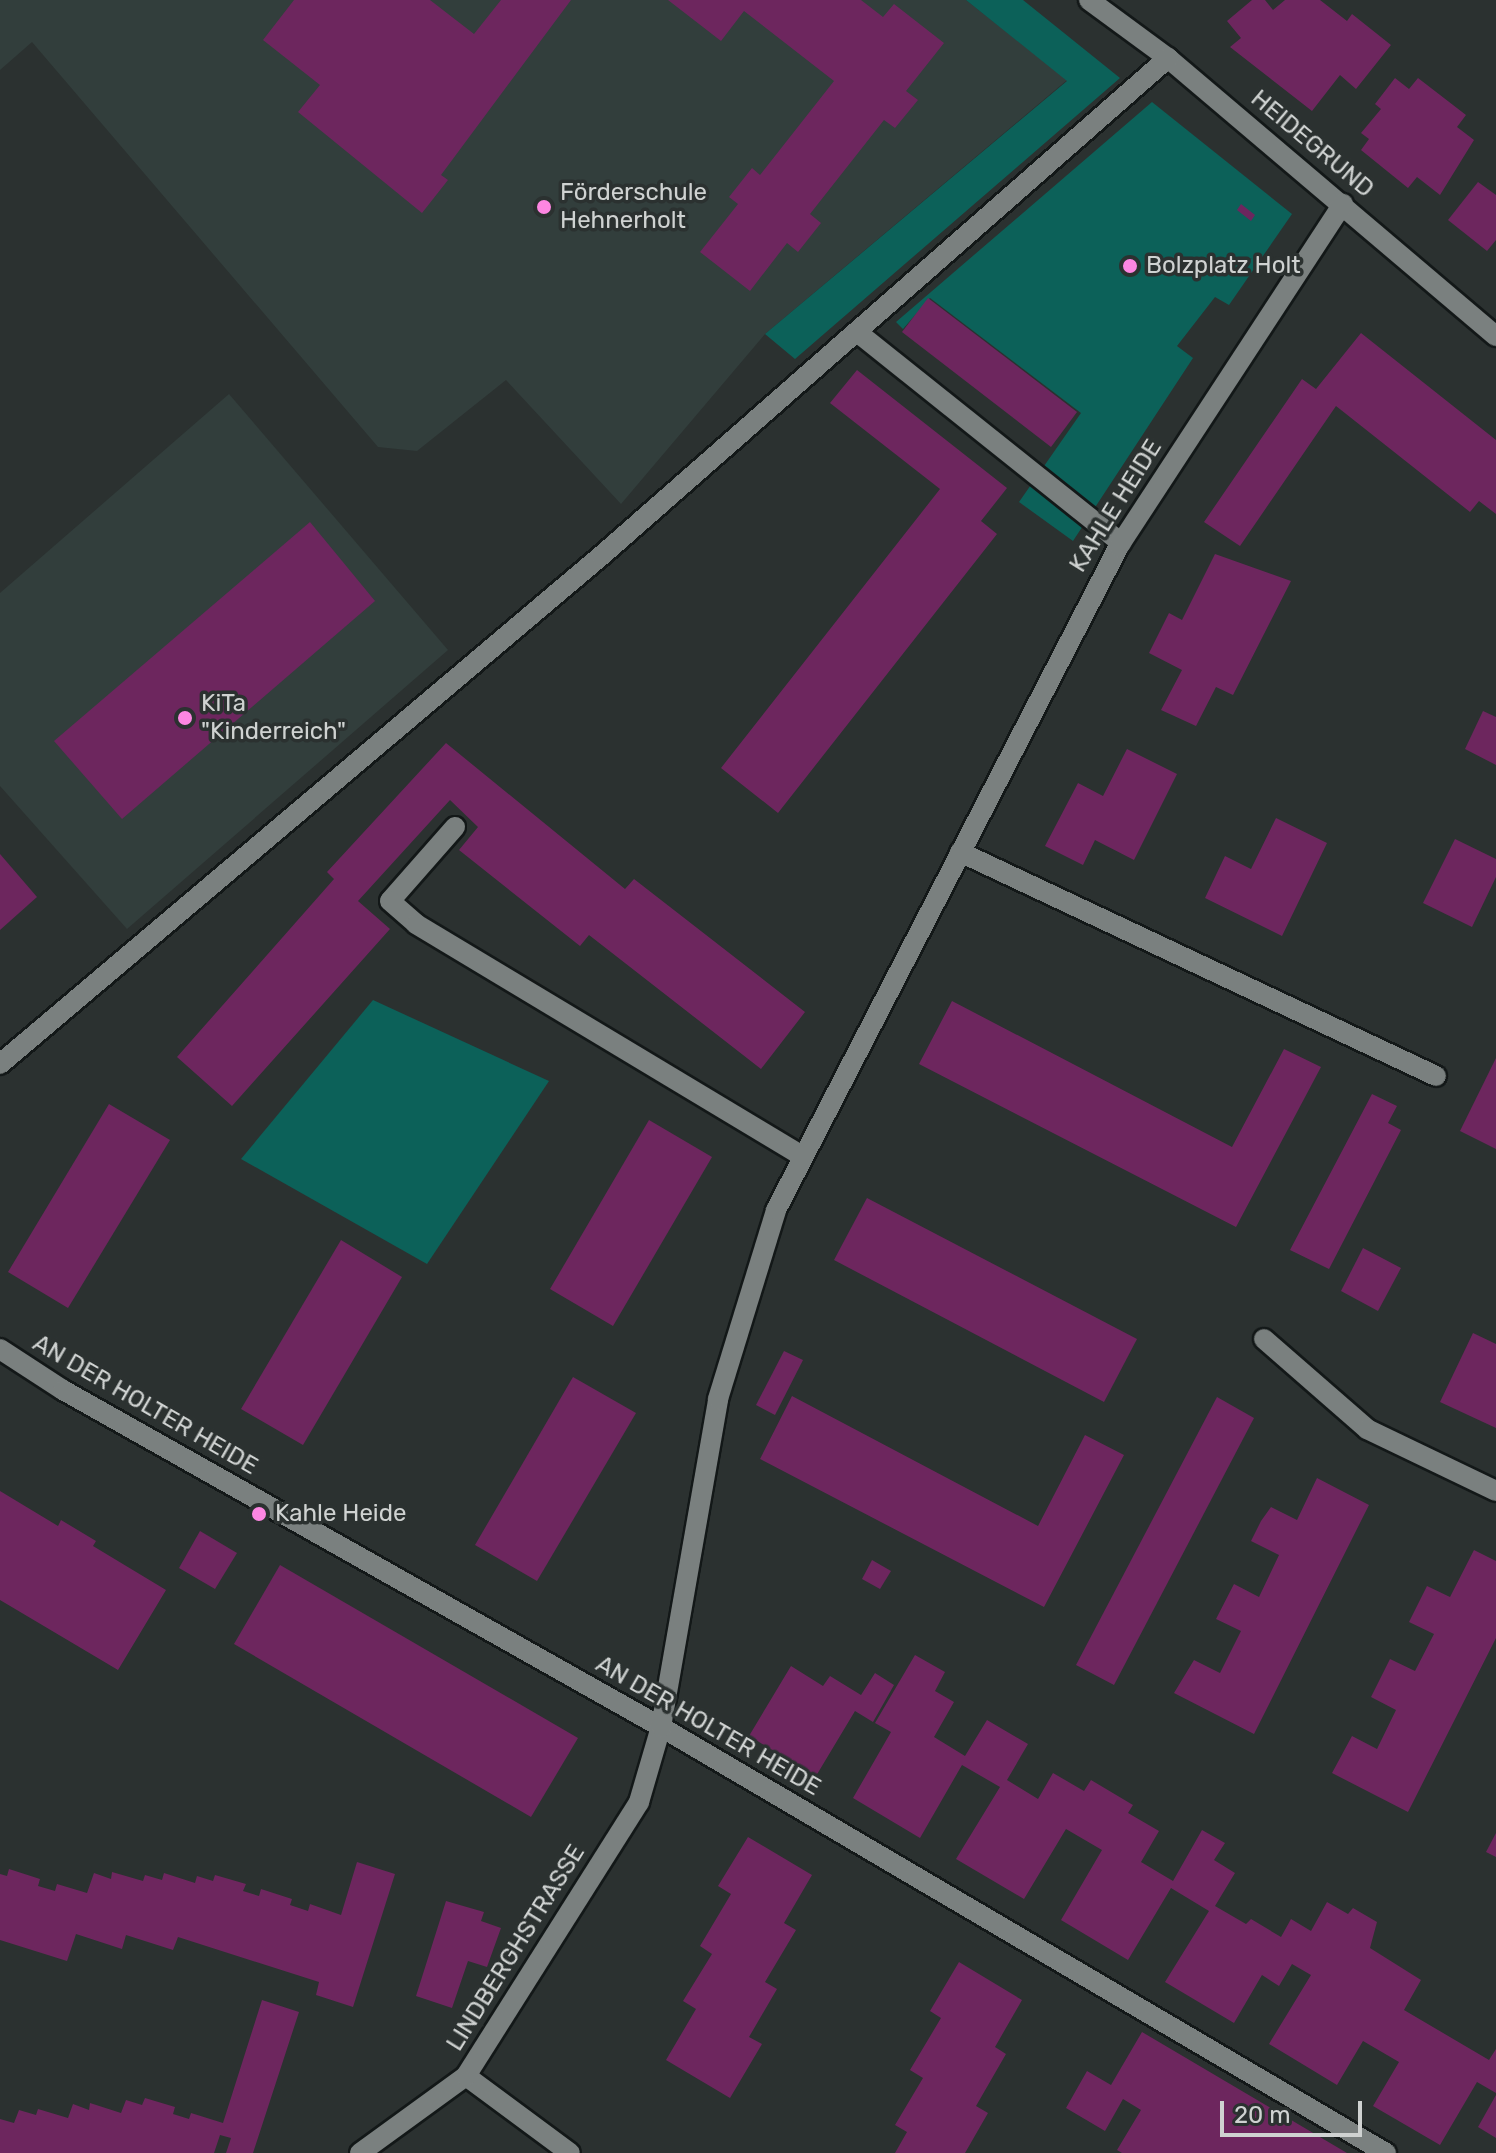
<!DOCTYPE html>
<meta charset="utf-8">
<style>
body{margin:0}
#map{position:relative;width:1496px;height:2153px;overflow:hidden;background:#2b3130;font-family:Rubik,sans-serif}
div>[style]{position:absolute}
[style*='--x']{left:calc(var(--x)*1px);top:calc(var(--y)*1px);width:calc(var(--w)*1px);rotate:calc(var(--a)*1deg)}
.built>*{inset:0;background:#323e3c}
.green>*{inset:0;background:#0c6159}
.building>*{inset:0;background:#6d265e}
.roads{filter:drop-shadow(2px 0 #131818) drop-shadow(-2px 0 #131818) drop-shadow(0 2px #131818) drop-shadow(0 -2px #131818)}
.minor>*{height:20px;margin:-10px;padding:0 10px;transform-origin:10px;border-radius:10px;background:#7a807f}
.dots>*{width:22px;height:22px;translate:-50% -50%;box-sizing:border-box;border:4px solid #2b3130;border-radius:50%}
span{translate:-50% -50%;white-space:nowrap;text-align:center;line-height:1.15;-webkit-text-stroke:7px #2b3130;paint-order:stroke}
.street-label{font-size:24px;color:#cfd2d1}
.poi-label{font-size:24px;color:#cfd2d1}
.left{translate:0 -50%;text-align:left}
.scale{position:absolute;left:1220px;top:2101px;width:142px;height:36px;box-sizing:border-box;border:4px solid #cfd2d1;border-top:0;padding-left:10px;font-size:24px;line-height:28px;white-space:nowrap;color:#cfd2d1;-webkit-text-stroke:6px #2b3130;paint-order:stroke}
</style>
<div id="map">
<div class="built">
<i style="clip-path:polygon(0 0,966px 0,1067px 80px,765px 334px,621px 504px,506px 380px,417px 451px,378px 447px,32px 42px,0 70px)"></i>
<i style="clip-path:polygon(229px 394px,448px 650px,127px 929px,0 786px,0 593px)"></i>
</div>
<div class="green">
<i style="clip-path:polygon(966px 0,1023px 0,1120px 78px,795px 359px,765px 334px,1067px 81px)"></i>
<i style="clip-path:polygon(1152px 102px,1292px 214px,1229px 305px,1215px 297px,1177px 346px,1193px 358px,1073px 541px,1019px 502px,1081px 413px,930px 298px,903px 329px,896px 322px)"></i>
<i style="clip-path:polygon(373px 1000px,549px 1081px,427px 1264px,241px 1159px)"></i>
</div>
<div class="building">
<i style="clip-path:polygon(294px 0,430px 0,474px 34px,501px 0,571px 0,441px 175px,448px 180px,422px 213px,298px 112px,320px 85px,263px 40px)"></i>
<i style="clip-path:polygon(668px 0,861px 0,883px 17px,894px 4px,944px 43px,906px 91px,918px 100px,895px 128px,884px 120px,810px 214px,821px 223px,798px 252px,787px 243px,750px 291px,700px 252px,738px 204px,729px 197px,752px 168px,760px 175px,834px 81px,744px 11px,721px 41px)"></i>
<i style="clip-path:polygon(1252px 0,1265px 0,1273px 10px,1285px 0,1320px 0,1347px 21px,1352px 14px,1391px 45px,1356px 89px,1340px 75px,1312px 111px,1230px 47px,1241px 38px,1227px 21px)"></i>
<i style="clip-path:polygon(1395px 78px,1409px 89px,1418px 78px,1466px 115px,1457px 127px,1474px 140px,1440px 195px,1417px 177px,1408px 188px,1361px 150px,1369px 139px,1361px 133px,1381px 109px,1375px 104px)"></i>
<i style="clip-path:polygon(1478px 182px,1496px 195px,1496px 240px,1487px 251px,1448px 220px)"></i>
<i style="clip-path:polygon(1241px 204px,1255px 215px,1251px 221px,1237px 210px)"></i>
<i style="clip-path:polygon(928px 298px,1077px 412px,1051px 447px,902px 332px)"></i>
<i style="clip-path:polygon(1361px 333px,1496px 440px,1496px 514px,1479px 501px,1470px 512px,1336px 406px,1240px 546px,1204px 522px,1302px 379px,1316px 389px)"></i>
<i style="clip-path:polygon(857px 370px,1007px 488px,981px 521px,997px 534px,778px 813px,721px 768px,940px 489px,830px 403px)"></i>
<i style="clip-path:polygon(310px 522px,375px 601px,122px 819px,54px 741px)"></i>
<i style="clip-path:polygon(1215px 554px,1291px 581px,1233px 695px,1216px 687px,1196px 726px,1161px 710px,1182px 670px,1149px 653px,1169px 613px,1182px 620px)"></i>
<i style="clip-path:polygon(1483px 711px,1496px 717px,1496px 765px,1465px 749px)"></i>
<i style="clip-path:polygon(446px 743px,625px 889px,634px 879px,805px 1012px,761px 1069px,589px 935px,580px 946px,459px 850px,478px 827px,450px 800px,358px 901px,390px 929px,232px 1106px,177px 1057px,334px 879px,327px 872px)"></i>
<i style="clip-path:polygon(1127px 749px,1177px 774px,1134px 860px,1095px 840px,1083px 865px,1045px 846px,1078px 783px,1103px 796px)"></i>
<i style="clip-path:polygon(1276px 818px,1327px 843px,1282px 936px,1205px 898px,1225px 856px,1251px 869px)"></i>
<i style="clip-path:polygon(1455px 839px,1496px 859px,1496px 877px,1472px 927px,1423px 903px)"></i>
<i style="clip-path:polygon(0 854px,37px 897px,0 930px)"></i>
<i style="clip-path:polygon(952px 1001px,1232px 1147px,1284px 1049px,1321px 1067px,1236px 1227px,919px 1064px)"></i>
<i style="clip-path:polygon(1496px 1058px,1496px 1149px,1460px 1131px)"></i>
<i style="clip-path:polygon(1372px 1094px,1397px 1106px,1388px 1123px,1401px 1130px,1329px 1269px,1290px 1250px)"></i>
<i style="clip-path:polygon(109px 1104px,170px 1140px,68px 1308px,8px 1272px)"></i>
<i style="clip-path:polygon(649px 1120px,712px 1157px,613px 1326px,550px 1289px)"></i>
<i style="clip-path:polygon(867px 1198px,1137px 1339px,1104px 1402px,834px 1260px)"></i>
<i style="clip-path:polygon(341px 1240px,402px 1277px,303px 1445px,241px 1409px)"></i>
<i style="clip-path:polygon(1363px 1248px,1401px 1268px,1378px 1311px,1341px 1291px)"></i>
<i style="clip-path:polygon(1473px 1333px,1496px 1344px,1496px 1428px,1440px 1402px)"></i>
<i style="clip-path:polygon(784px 1351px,803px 1360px,775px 1415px,756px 1405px)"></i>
<i style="clip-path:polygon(573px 1377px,636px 1413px,537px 1581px,475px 1545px)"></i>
<i style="clip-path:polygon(792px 1396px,1038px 1526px,1085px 1435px,1124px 1455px,1044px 1607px,760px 1459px)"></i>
<i style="clip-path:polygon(1217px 1397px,1254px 1418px,1114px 1685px,1076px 1665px)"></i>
<i style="clip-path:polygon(1317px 1478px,1369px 1505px,1254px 1734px,1174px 1693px,1194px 1660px,1220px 1673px,1241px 1631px,1216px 1619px,1234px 1584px,1259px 1597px,1279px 1555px,1251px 1541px,1261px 1521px,1271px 1507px,1297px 1520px)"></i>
<i style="clip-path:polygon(0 1491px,58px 1526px,61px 1520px,96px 1541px,93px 1546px,166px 1590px,118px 1670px,0 1600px)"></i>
<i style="clip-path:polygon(200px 1531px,237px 1553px,215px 1589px,179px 1568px)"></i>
<i style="clip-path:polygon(1474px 1550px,1496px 1561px,1496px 1638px,1408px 1812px,1332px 1773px,1352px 1736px,1377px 1749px,1396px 1710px,1371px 1697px,1390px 1659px,1415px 1671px,1434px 1634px,1409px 1622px,1427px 1586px,1450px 1597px)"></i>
<i style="clip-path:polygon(872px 1560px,891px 1571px,880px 1589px,862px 1579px)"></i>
<i style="clip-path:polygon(280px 1565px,578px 1738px,531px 1817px,234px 1644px)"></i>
<i style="clip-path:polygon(915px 1655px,945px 1672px,935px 1691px,954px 1702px,934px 1737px,965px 1756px,987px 1720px,1028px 1744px,1007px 1780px,1038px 1799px,1053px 1773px,1084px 1791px,1091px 1780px,1133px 1805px,1128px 1813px,1159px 1831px,1141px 1862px,1173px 1881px,1202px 1830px,1225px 1843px,1214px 1860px,1235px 1873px,1215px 1906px,1246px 1924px,1251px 1919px,1281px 1937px,1291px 1919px,1311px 1931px,1327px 1902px,1348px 1914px,1353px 1908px,1377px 1922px,1370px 1948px,1421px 1980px,1404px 2010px,1489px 2060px,1496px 2049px,1496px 2093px,1477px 2082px,1440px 2145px,1373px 2106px,1399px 2062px,1363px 2041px,1337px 2085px,1269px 2044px,1311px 1975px,1292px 1964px,1279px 1986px,1262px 1975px,1234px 2023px,1165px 1982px,1209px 1911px,1171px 1888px,1128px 1960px,1061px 1920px,1102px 1850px,1066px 1829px,1024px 1899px,956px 1859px,1000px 1787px,962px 1765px,920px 1838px,853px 1798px,891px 1732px,875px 1723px)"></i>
<i style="clip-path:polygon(791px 1666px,823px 1686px,830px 1676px,861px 1695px,875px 1673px,894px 1685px,873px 1722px,855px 1711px,816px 1776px,749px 1736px)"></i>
<i style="clip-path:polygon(1496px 1833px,1496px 1857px,1486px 1852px)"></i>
<i style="clip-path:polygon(748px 1837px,812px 1875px,784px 1923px,796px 1930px,765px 1982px,777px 1989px,749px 2037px,762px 2044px,730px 2098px,666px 2060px,696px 2009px,683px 2001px,712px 1954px,700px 1946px,731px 1894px,718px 1886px)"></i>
<i style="clip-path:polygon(357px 1862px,395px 1874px,353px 2007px,316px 1995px,319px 1982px,178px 1937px,173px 1950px,126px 1935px,122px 1949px,76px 1934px,67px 1961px,0 1940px,0 1874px,7px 1876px,9px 1869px,40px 1879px,38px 1886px,55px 1891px,57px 1884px,87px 1893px,94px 1873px,111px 1879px,112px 1872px,143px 1881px,145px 1875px,162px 1880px,164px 1873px,195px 1883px,197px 1876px,213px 1881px,215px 1875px,246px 1884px,243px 1891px,259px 1896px,261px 1889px,292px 1899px,290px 1905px,308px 1911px,310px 1904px,341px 1915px)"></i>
<i style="clip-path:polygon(446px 1901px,484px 1912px,481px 1921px,501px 1928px,487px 1967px,468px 1961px,452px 2008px,416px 1996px)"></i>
<i style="clip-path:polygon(959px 1962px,1022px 2000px,995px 2047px,1006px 2054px,976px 2106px,988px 2113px,965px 2153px,895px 2153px,907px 2132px,895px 2125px,923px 2078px,910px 2070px,941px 2018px,930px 2011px)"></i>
<i style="clip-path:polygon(262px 2000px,299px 2012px,253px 2153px,226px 2153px,231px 2138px,220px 2135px,214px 2153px,0 2153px,0 2119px,14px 2123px,19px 2110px,36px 2115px,38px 2109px,68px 2118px,73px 2104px,89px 2110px,90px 2103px,121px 2113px,126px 2100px,142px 2105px,145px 2098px,175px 2107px,173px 2114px,189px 2119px,191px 2113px,223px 2123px)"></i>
<i style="clip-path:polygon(1142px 2032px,1303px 2127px,1347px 2153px,1122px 2153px,1117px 2150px,1141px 2110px,1123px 2099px,1105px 2131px,1066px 2108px,1087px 2071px,1111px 2085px)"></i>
<i style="clip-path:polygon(1496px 2095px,1496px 2138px,1478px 2127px)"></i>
</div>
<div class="roads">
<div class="minor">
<i style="--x:1089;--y:0;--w:98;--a:36.3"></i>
<i style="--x:1168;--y:58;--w:430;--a:40.3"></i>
<i style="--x:857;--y:332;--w:338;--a:38.6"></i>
<i style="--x:455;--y:827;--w:98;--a:131.3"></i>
<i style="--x:390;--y:901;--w:35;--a:41"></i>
<i style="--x:416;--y:924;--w:450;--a:31"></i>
<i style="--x:960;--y:852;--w:526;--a:25.2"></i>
<i style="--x:0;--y:1064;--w:787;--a:-40.21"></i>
<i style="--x:601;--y:556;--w:755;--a:-41.29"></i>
<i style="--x:1264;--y:1339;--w:137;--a:41.1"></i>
<i style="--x:1367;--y:1429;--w:143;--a:25.7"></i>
<i style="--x:0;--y:1349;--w:75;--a:33.1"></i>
<i style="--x:63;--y:1390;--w:686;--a:29.4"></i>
<i style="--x:661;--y:1727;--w:841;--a:30.44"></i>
<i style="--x:466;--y:2076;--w:129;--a:36.5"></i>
<i style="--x:360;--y:2153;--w:131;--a:-36"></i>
<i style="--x:466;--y:2076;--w:324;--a:-57.7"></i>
<i style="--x:639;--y:1802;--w:78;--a:-73.7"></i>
<i style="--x:661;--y:1727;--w:333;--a:-80.1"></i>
<i style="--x:718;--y:1399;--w:198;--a:-72.9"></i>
<i style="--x:776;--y:1210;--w:747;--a:-62.68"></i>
<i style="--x:1119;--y:546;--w:409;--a:-56.8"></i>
</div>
</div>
<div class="dots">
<i style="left:544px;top:207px;background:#fd86e2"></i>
<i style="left:1130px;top:266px;background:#fd86e2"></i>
<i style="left:185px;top:718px;background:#fd86e2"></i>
<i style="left:259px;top:1514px;background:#fd86e2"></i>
</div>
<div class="street-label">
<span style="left:1312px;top:144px;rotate:40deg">HEIDEGRUND</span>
<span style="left:1116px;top:506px;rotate:-58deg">KAHLE HEIDE</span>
<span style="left:145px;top:1405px;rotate:30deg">AN DER HOLTER HEIDE</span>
<span style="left:708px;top:1726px;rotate:30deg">AN DER HOLTER HEIDE</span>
<span style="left:516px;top:1948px;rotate:-58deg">LINDBERGHSTRASSE</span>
</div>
<div class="poi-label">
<span class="left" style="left:560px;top:207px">Förderschule<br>Hehnerholt</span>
<span class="left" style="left:1146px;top:266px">Bolzplatz Holt</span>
<span class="left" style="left:201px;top:718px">KiTa<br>"Kinderreich"</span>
<span class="left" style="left:275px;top:1514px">Kahle Heide</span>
</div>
<div class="scale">20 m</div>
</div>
